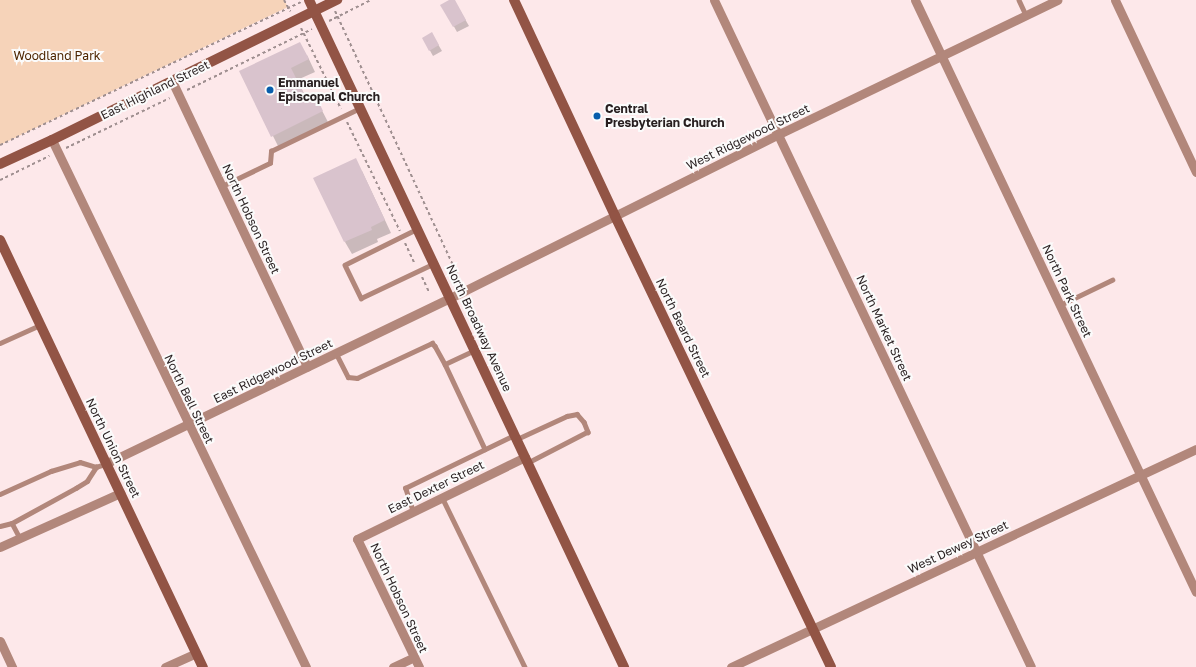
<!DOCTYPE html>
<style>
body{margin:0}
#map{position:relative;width:1196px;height:667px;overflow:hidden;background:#fde8ea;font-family:"Golos Text",sans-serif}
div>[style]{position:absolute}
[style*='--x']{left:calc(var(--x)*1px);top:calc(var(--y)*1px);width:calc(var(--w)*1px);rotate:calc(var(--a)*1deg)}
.green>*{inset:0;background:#f6d3b9}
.shadow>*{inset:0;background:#0003}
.building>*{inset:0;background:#d9c3cd}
.path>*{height:2px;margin-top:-1px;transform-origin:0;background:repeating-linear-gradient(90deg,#9f8f90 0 3px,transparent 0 6px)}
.lane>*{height:4.5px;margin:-2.25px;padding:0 2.25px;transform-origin:2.25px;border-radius:2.25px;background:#b2877b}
.street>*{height:9px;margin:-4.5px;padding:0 4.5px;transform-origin:4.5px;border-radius:4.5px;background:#b2877b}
.secondary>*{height:10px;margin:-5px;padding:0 5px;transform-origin:5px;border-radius:5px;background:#925445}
.dots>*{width:11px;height:11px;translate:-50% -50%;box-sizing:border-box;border:2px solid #fbfbfb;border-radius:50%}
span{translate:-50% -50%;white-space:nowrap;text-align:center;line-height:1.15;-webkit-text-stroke:4px #fbfbfb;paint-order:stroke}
.park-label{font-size:12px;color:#4d2500}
.poi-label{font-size:12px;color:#281f20;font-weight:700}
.left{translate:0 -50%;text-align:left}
.street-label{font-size:12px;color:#281f20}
</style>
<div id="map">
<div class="green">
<i style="clip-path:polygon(0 0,284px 0,288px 7px,0 145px)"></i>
</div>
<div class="shadow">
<i style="clip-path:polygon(451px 0,454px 0,469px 26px,457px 32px,442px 5px)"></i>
<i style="clip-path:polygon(432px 34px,442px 51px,433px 56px,423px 38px)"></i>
<i style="clip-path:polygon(307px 55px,315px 72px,297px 80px,307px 99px,314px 95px,329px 124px,279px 148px,241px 72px)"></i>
<i style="clip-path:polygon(362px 171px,391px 233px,377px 239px,378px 242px,352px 254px,345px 242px)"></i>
</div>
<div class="building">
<i style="clip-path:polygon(449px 0,455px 0,466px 20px,453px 27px,440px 5px)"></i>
<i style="clip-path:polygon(432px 32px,439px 45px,429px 51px,422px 38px)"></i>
<i style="clip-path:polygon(300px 42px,309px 59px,291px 68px,306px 98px,315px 94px,323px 111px,271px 137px,239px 71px)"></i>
<i style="clip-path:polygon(356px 158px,385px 220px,371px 227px,372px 230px,344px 242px,313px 178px)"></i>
</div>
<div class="path">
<i style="--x:284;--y:0;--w:13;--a:61"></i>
<i style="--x:335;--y:11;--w:294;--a:65.1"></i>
<i style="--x:329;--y:21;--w:47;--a:-26.6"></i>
<i style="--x:301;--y:28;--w:90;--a:63.7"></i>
<i style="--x:187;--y:90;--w:139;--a:-26"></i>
<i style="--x:347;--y:122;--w:121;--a:64.1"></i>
<i style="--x:0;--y:145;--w:333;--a:-25.4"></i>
<i style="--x:66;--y:148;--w:115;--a:-25.7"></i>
<i style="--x:0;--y:180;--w:55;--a:-26.1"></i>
<i style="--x:405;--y:243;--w:23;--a:65"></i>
<i style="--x:422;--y:277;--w:17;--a:65"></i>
</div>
<div class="lane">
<i style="--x:1019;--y:0;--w:17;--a:65"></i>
<i style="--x:222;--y:186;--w:53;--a:-25.6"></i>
<i style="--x:270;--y:163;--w:12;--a:-85"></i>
<i style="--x:271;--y:151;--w:99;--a:-25.8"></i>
<i style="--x:418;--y:229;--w:81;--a:153.7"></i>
<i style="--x:345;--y:265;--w:37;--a:64"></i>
<i style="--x:361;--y:298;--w:80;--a:-25.3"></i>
<i style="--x:1060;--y:305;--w:58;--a:-25.7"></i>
<i style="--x:0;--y:343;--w:44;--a:-24.2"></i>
<i style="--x:336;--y:353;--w:27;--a:63"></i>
<i style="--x:348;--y:377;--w:9;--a:6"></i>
<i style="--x:357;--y:378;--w:83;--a:-25"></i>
<i style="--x:432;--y:343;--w:4;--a:45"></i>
<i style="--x:435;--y:346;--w:21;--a:61"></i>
<i style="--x:445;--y:364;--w:94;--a:64.8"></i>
<i style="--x:445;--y:364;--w:33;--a:-25"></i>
<i style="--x:517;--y:439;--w:55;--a:-24.7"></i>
<i style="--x:567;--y:416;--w:10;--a:-11"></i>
<i style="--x:577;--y:414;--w:11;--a:49"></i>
<i style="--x:584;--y:422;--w:11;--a:68"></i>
<i style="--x:588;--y:432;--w:68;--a:152.7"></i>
<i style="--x:0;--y:494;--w:56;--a:-24.3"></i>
<i style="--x:51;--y:471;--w:30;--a:-17"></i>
<i style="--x:80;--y:462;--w:17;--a:17"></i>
<i style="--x:442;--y:497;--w:189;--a:64"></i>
<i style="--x:413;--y:512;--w:25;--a:-108"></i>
<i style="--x:405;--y:488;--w:121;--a:-25.9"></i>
<i style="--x:12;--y:523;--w:73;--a:-28.7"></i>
<i style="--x:76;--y:488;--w:13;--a:-32"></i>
<i style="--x:87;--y:481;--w:17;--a:-57"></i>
<i style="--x:96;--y:467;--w:9;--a:-18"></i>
<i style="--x:0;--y:526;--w:12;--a:-14"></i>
<i style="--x:12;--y:523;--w:17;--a:62"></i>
</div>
<div class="street">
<i style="--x:714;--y:0;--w:738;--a:64.58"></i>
<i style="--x:915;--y:0;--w:655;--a:64.61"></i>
<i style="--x:1115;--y:0;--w:190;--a:64.8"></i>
<i style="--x:172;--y:81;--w:316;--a:64.7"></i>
<i style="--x:52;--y:140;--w:585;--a:64.27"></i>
<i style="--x:105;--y:464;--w:383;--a:-25.7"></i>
<i style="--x:450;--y:298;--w:368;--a:-26.5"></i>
<i style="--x:779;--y:134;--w:309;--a:-25.7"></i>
<i style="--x:0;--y:547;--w:132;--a:-24.2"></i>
<i style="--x:0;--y:641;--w:29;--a:65"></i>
<i style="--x:165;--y:667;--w:34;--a:-24"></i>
<i style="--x:393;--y:667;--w:23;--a:-25"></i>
<i style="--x:419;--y:667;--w:142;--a:-115.8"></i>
<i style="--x:357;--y:539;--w:187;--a:-26"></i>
<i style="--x:731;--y:667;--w:514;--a:-25.12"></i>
</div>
<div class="secondary">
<i style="--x:309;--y:0;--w:738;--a:64.72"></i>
<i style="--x:514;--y:0;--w:238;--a:64.9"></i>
<i style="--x:615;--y:216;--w:500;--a:64.41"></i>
<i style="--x:0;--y:164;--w:57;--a:-24.8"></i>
<i style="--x:52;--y:140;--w:318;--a:-26.2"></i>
<i style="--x:0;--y:240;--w:473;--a:64.6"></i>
</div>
<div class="dots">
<i style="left:270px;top:90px;background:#085eac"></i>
<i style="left:597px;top:116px;background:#085eac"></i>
</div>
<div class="park-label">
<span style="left:57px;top:56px">Woodland Park</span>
</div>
<div class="poi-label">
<span class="left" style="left:278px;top:90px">Emmanuel<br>Episcopal Church</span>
<span class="left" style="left:605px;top:116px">Central<br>Presbyterian Church</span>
</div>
<div class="street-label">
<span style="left:155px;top:90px;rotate:-26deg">East Highland Street</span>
<span style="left:748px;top:137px;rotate:-26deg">West Ridgewood Street</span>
<span style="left:251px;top:219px;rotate:65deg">North Hobson Street</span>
<span style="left:1067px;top:291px;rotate:65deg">North Park Street</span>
<span style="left:479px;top:328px;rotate:65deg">North Broadway Avenue</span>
<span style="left:683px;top:328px;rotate:64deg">North Beard Street</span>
<span style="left:884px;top:328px;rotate:65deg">North Market Street</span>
<span style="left:273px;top:371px;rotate:-26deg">East Ridgewood Street</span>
<span style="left:189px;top:399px;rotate:64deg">North Bell Street</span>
<span style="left:113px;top:448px;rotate:64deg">North Union Street</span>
<span style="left:436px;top:487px;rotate:-26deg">East Dexter Street</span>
<span style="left:958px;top:547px;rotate:-25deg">West Dewey Street</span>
<span style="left:399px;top:598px;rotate:65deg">North Hobson Street</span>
</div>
</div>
